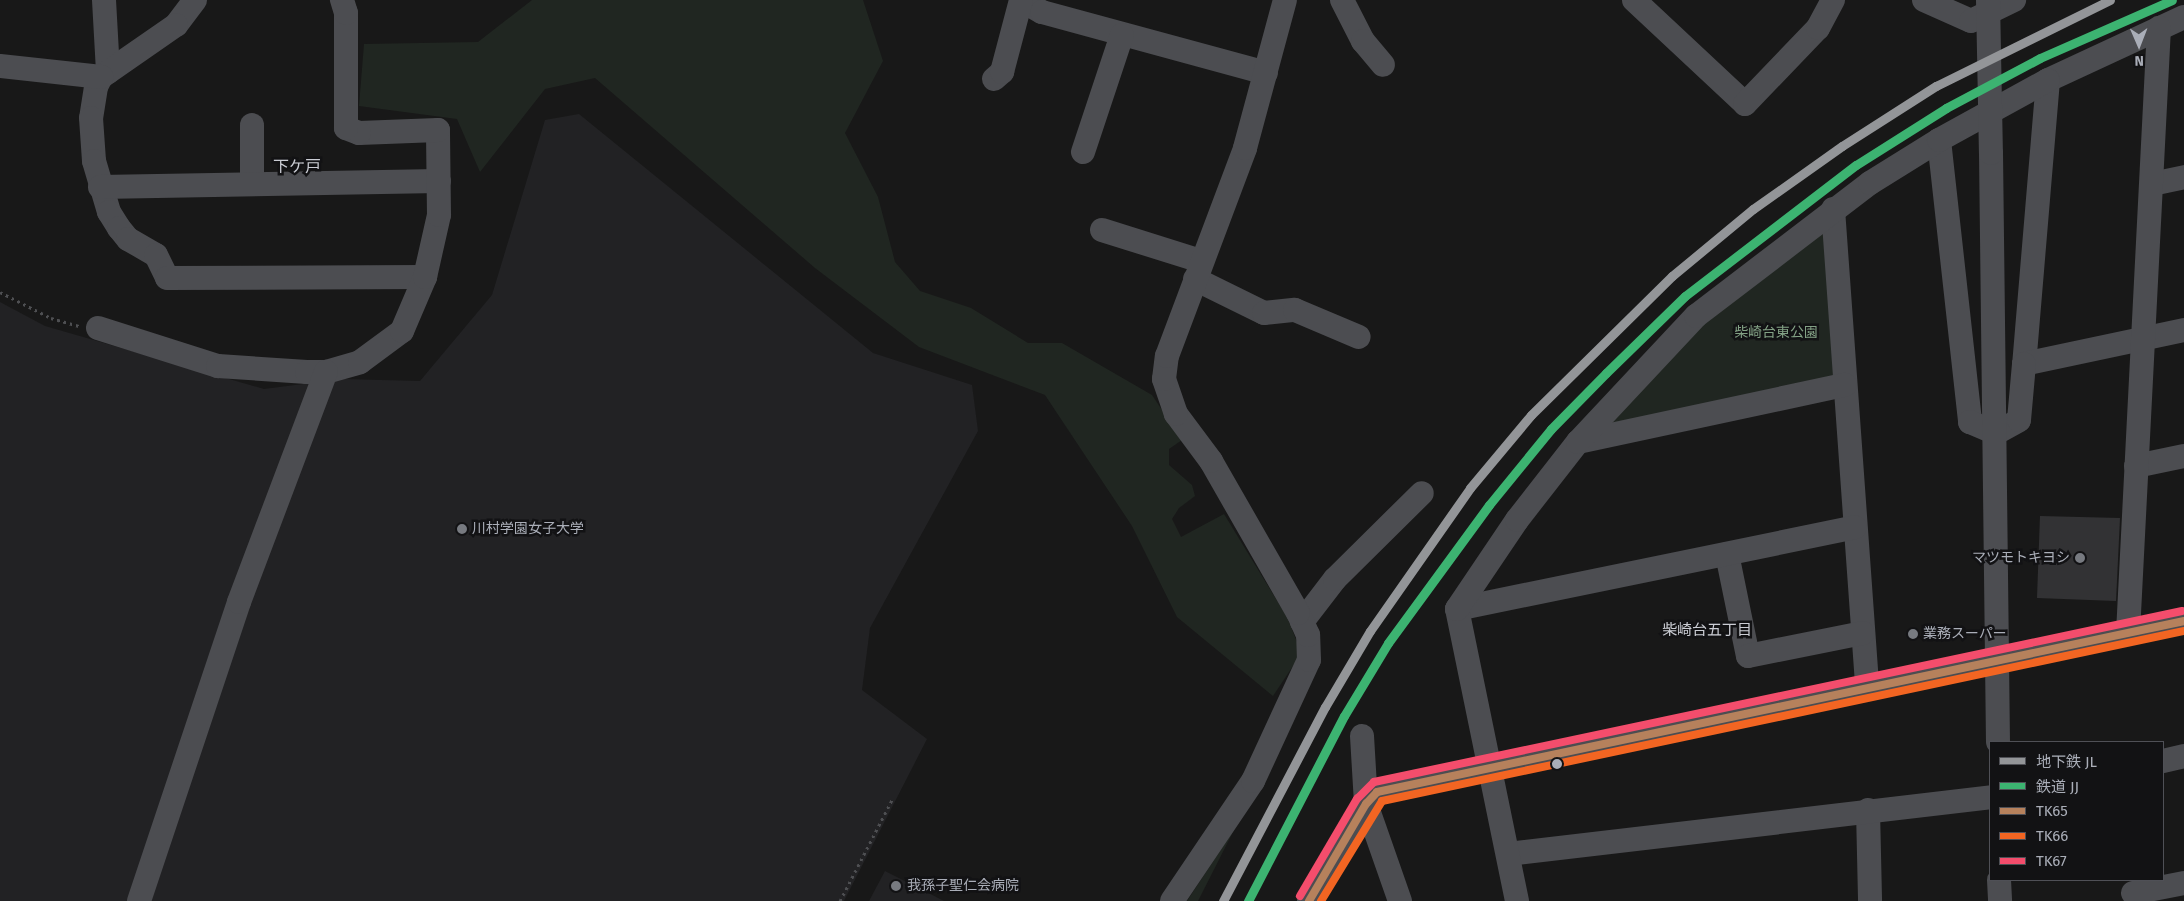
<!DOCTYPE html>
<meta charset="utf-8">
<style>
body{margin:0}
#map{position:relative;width:2184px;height:901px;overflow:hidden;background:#181818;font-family:"Fira Sans","Noto Sans JP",sans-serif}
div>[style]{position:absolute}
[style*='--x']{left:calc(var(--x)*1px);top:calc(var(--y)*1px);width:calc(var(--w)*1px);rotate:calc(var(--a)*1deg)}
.built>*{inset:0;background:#222224}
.green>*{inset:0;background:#202621}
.building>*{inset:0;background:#323234}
.path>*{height:3px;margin-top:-1.5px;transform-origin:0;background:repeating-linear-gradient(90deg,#4e4f52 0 2.5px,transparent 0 6.5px)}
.minor>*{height:24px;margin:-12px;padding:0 12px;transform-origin:12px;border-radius:12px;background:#4c4d51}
.minor-bridge>*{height:24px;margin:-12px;padding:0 12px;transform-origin:12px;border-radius:12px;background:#4c4d51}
.bus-1>*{height:8px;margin:-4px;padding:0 4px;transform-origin:4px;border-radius:4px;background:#b6815c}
.bus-2>*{height:8px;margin:-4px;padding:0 4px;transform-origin:4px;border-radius:4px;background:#f26522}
.bus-3>*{height:8px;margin:-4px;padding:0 4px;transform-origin:4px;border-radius:4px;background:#f44d6c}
.rail-1>*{height:9px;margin:-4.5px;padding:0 4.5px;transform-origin:4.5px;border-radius:4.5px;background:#3cb371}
.metro-1>*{height:9px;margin:-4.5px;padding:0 4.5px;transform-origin:4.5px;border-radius:4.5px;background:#939598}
.dots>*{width:14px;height:14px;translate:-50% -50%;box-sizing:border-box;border:2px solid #121214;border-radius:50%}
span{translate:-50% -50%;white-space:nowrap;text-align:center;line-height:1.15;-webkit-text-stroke:5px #121214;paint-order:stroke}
.park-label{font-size:14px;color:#83a185}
.poi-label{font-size:14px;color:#aaaeb8}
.left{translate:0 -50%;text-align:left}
.right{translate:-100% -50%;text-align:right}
.neighbourhood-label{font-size:15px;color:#cbcdd4}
.quarter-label{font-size:16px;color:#cbcdd4}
.legend{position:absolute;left:1989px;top:741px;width:175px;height:140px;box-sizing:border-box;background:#121214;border:1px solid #4f5056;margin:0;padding:6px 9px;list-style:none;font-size:15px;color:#aaaeb8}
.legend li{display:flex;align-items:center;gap:10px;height:25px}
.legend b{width:25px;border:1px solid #4f5056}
.north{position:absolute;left:2114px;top:20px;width:50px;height:50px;-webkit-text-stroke:4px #121214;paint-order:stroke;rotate:179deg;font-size:14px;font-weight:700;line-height:20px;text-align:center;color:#aaaeb8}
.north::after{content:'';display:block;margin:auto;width:18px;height:22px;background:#aaaeb8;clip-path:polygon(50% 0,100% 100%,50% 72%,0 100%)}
</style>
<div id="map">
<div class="built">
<i style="clip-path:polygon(579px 114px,873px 353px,972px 385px,978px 431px,870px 628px,862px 690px,927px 739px,844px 901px,0 901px,0 302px,45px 326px,264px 389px,342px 379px,420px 381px,492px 295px,545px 120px)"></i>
<i style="clip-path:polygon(885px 871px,944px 901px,869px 901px)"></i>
</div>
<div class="green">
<i style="clip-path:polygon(532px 0,863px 0,883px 61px,845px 133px,878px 197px,895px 262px,920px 291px,971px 308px,1028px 343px,1062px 343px,1152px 395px,1182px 440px,1169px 449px,1169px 465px,1192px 485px,1195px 496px,1179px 508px,1172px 519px,1181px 537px,1224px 514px,1287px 617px,1297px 642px,1297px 660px,1273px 696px,1177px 617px,1132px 526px,1045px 395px,919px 347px,815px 268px,595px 78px,545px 89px,480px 172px,457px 119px,359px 106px,364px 44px,478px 42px)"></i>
<i style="clip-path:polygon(1827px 222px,1838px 378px,1618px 427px,1610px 420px,1682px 343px)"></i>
<i style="clip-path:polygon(1235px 828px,1198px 901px,1187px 901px)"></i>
</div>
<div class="building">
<i style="clip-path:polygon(2040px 516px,2120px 518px,2116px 601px,2037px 598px)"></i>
</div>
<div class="path">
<i style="--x:0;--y:292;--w:57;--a:27"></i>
<i style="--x:51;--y:318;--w:29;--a:16"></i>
<i style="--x:840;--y:901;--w:114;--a:-62.8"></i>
</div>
<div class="minor">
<i style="--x:104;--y:0;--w:72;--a:86.8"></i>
<i style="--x:195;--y:0;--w:31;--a:127"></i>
<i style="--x:176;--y:25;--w:91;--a:145.3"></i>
<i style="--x:101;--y:77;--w:11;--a:117"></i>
<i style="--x:96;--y:87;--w:31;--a:99"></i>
<i style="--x:91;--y:118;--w:43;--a:86"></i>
<i style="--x:94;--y:161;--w:53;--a:73.6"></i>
<i style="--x:109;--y:212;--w:19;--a:58"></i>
<i style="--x:119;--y:228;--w:14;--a:51"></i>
<i style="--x:128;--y:239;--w:32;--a:30"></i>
<i style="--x:156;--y:255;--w:25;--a:64"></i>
<i style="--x:167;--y:278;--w:258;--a:-0.2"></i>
<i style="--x:1021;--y:0;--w:24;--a:30"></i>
<i style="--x:1042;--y:12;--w:232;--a:15.2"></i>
<i style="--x:1342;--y:0;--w:46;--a:62.9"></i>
<i style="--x:1363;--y:41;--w:31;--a:50"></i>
<i style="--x:1634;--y:0;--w:152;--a:43.1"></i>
<i style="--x:1745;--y:104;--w:105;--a:-46.2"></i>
<i style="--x:1818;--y:28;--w:32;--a:-62"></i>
<i style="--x:1924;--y:0;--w:51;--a:24.1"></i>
<i style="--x:1971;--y:21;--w:48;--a:-26"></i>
<i style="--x:2184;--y:17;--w:150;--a:155.1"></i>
<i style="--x:2048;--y:80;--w:285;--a:94.8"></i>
<i style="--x:2024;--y:364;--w:164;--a:-12"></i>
<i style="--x:0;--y:66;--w:102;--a:6.2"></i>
<i style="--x:994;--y:79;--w:11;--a:-41"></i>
<i style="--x:1002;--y:72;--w:74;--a:-75.2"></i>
<i style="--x:252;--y:125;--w:59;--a:90"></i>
<i style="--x:1939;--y:140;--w:284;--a:83.7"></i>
<i style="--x:1970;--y:422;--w:28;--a:23"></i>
<i style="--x:1996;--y:433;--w:26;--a:-29"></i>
<i style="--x:2019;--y:420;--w:56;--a:-84.9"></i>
<i style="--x:1083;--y:152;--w:123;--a:-71.6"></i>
<i style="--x:1991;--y:153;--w:589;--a:89.32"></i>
<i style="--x:2152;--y:184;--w:33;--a:-12"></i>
<i style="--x:100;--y:187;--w:339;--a:-1"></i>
<i style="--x:1833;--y:209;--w:480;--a:85.9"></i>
<i style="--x:1102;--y:230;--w:104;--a:17.4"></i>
<i style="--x:1195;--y:279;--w:77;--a:26.2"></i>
<i style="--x:1264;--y:313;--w:31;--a:-6"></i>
<i style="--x:1295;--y:310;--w:69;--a:22.9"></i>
<i style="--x:98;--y:328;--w:126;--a:17.6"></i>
<i style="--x:218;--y:366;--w:89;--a:3.9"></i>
<i style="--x:307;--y:372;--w:19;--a:0"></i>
<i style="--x:326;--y:372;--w:35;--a:-16"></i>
<i style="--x:360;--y:362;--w:52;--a:-36.4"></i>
<i style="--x:402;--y:331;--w:59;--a:-66.9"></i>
<i style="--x:425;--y:277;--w:64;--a:-77.3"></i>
<i style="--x:439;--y:215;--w:85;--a:-90.7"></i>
<i style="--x:438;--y:130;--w:79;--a:177.8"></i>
<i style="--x:359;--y:133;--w:14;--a:-159"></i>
<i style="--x:346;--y:128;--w:115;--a:-90"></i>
<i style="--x:346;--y:13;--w:14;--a:-107"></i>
<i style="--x:1578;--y:442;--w:273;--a:-12.1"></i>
<i style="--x:2136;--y:466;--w:49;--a:-11.8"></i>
<i style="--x:1727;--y:554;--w:104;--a:78.4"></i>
<i style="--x:1748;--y:656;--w:117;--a:-11.3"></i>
<i style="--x:1457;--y:609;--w:406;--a:-11.6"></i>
<i style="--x:1302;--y:622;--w:54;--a:-52.5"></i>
<i style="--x:1335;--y:579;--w:122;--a:-44.7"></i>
<i style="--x:2128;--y:633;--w:606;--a:-87.07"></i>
<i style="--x:1362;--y:736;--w:68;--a:86.6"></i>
<i style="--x:1366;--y:804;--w:103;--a:70.7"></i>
<i style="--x:2163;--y:761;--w:22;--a:-13"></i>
<i style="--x:1868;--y:810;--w:91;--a:88.7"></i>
<i style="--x:1508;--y:854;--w:485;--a:-6.7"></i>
<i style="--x:1999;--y:880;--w:21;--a:87"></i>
<i style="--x:2133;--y:893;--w:52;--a:-11.1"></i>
<i style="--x:139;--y:901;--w:315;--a:-71.5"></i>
<i style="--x:239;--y:602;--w:246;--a:-69.3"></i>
<i style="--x:1172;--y:901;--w:145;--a:-56"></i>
<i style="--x:1253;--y:781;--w:133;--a:-65.2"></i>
<i style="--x:1309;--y:660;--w:25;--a:-92"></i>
<i style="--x:1308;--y:635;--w:24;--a:-114"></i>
<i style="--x:1298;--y:613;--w:175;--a:-119.8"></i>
<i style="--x:1211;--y:461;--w:59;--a:-126.7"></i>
<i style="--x:1176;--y:414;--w:37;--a:-109"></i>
<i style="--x:1164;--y:379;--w:23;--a:-83"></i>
<i style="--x:1167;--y:356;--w:222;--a:-69.4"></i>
<i style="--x:1245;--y:148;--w:153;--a:-74.9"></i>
<i style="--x:1309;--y:901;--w:113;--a:-59.6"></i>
<i style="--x:1366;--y:804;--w:16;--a:-47"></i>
<i style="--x:1377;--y:792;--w:825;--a:-11.96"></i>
<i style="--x:1517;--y:901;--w:298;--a:-101.6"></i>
<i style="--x:1457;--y:609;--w:107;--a:-56"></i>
<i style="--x:1517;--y:520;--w:99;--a:-52"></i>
<i style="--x:1578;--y:442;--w:173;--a:-46.9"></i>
<i style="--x:1696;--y:316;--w:219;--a:-37.4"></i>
<i style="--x:1870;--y:183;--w:81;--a:-31.9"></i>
<i style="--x:1939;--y:140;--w:124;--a:-28.8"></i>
</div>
<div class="minor-bridge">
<i style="--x:1988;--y:0;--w:153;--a:88.9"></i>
</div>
<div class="bus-1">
<i style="--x:1309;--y:901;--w:113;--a:-59.6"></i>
<i style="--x:1366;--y:804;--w:16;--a:-47"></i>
<i style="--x:1377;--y:792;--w:825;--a:-11.96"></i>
</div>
<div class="bus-2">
<i style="--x:1321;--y:901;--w:117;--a:-58.6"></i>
<i style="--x:1382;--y:801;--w:820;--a:-11.97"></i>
</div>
<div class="bus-3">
<i style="--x:1300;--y:896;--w:113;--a:-59.6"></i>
<i style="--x:1357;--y:799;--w:24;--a:-45"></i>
<i style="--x:1374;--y:782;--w:826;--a:-11.95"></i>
</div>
<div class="rail-1">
<i style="--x:1248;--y:901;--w:208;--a:-62.6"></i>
<i style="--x:1344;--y:716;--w:85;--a:-58.9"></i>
<i style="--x:1388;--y:643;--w:171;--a:-53.8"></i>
<i style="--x:1489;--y:505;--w:98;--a:-50.8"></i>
<i style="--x:1551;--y:429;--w:78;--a:-45.5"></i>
<i style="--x:1606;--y:373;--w:110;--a:-44.3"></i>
<i style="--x:1685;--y:296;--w:215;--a:-37.5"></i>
<i style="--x:1856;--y:165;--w:107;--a:-32.3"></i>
<i style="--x:1946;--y:108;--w:106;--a:-28"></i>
<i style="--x:2040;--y:58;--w:144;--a:-23.7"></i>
</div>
<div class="metro-1">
<i style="--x:1223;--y:901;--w:219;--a:-62.3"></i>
<i style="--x:1325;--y:707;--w:88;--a:-59.4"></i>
<i style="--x:1370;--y:631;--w:174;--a:-55"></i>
<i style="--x:1470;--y:488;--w:95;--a:-50.1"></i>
<i style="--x:1531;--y:415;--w:198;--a:-44.6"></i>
<i style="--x:1672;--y:276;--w:105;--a:-39.6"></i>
<i style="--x:1753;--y:209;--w:109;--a:-35.3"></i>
<i style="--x:1842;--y:146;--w:112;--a:-32.6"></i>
<i style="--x:1936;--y:86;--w:194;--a:-26.3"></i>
</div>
<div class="dots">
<i style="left:462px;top:529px;background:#777a80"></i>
<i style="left:2080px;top:558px;background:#777a80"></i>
<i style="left:1913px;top:634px;background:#777a80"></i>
<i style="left:1557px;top:764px;background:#aaaeb8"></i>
<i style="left:896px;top:886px;background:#777a80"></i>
</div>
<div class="park-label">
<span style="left:1776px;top:333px">柴崎台東公園</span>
</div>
<div class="poi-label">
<span class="left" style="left:472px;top:529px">川村学園女子大学</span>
<span class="right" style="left:2070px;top:558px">マツモトキヨシ</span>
<span class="left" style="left:1923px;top:634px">業務スーパー</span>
<span class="left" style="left:907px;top:886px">我孫子聖仁会病院</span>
</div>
<div class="neighbourhood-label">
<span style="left:1707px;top:631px">柴崎台五丁目</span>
</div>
<div class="quarter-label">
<span style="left:297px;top:167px">下ケ戸</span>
</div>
<ul class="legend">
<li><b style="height:6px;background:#939598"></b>地下鉄 JL</li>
<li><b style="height:6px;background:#3cb371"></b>鉄道 JJ</li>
<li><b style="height:6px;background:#b6815c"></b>TK65</li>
<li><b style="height:6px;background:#f26522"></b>TK66</li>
<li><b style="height:6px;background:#f44d6c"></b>TK67</li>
</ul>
<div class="north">N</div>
</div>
